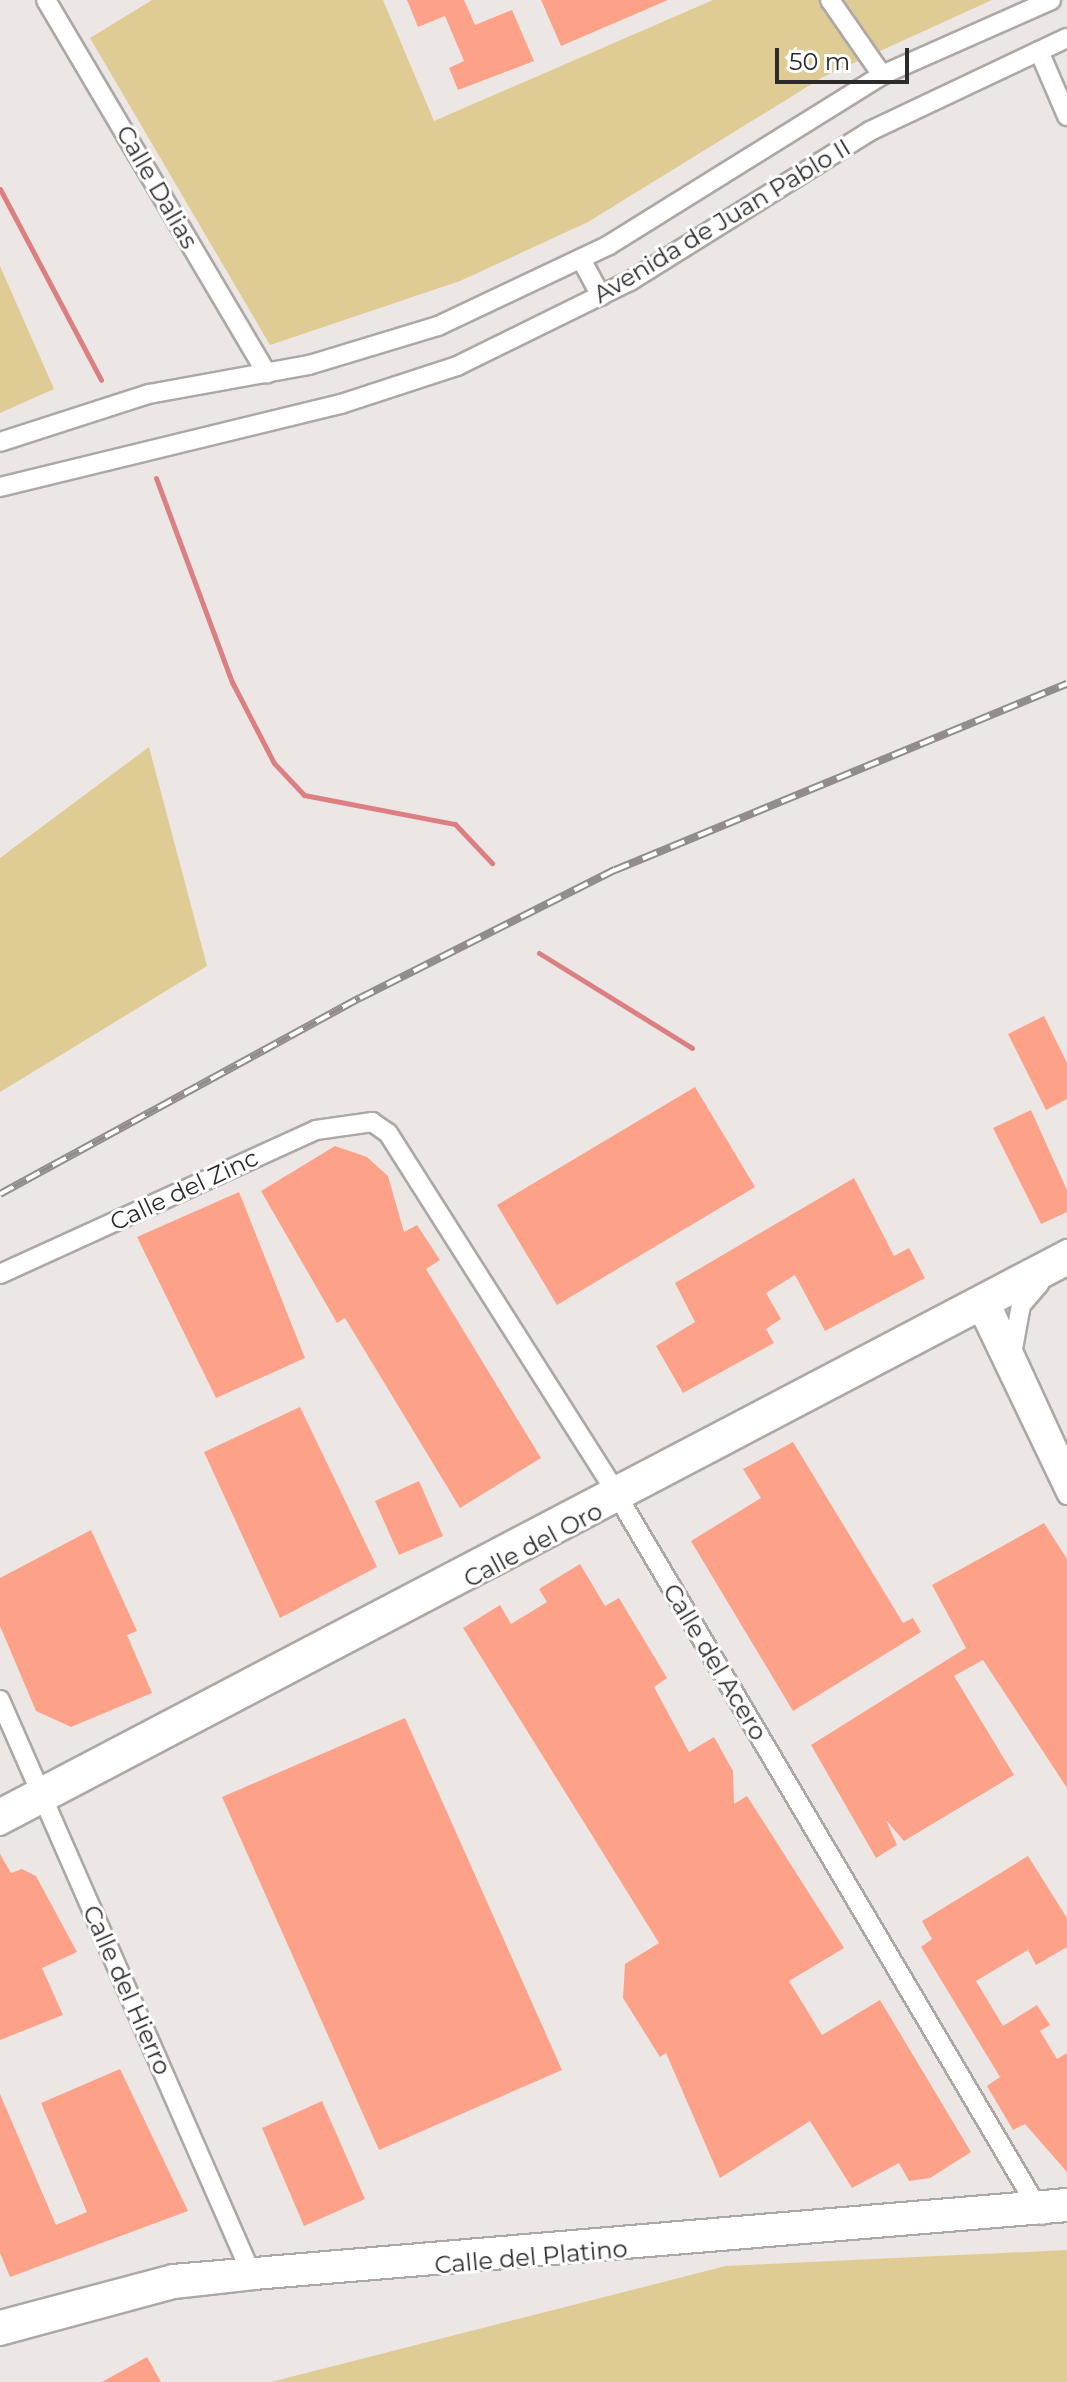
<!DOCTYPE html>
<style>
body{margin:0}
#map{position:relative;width:1067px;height:2382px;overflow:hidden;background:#ece7e4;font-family:Montserrat,sans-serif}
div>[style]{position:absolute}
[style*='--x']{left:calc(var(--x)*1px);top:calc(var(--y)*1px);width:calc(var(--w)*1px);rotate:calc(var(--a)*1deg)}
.green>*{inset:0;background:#dfcb94}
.stream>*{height:5px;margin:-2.5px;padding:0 2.5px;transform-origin:2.5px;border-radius:2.5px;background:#dc7f82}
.building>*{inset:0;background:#fda289}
.roads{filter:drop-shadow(2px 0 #ada8a5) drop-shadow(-2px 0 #ada8a5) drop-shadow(0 2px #ada8a5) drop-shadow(0 -2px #ada8a5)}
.minor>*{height:18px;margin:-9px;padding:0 9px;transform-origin:9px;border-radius:9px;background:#fff}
.rail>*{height:8px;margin-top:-4px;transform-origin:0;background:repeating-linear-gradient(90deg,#fff 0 15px,#908d8b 0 30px);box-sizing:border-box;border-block:2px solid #908d8b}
span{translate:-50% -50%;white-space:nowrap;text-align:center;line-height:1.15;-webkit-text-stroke:6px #fff;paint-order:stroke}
.street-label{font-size:24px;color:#2d2b2a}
.scale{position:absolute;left:775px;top:48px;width:134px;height:36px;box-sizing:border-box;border:4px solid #2d2b2a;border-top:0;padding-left:10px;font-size:24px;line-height:28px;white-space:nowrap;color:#2d2b2a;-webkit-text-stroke:6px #fff;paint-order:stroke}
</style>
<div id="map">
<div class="green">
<i style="clip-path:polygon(152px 0,383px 0,434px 121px,713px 0,992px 0,823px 77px,588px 222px,460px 281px,270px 345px,90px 38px)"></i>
<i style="clip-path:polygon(0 266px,54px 389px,0 413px)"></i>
<i style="clip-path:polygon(149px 747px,207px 966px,0 1092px,0 858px)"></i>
<i style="clip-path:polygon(1067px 2250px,1067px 2382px,271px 2382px,726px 2266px)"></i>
</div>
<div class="stream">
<i style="--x:0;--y:189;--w:216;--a:62.1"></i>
<i style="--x:156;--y:478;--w:218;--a:69.6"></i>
<i style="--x:232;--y:682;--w:91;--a:62.6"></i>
<i style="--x:274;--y:763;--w:44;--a:46.8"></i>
<i style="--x:304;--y:795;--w:154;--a:10.9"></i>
<i style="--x:455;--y:824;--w:54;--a:46.5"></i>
<i style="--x:539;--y:953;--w:180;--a:31.8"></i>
</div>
<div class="building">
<i style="clip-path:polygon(407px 0,464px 0,475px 25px,512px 10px,534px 61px,458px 90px,449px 68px,464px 61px,445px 16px,418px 27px)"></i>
<i style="clip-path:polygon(541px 0,668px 0,561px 46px)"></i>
<i style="clip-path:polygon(1044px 1016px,1067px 1063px,1067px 1099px,1046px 1110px,1008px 1034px)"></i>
<i style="clip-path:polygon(695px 1087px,755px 1187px,557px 1305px,497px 1205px)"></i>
<i style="clip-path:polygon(1031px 1110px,1067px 1190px,1067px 1212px,1041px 1224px,993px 1128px)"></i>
<i style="clip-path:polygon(335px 1146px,367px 1157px,388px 1176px,404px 1232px,417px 1225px,440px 1260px,426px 1269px,541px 1458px,460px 1508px,345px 1318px,337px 1323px,261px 1191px)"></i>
<i style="clip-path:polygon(854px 1178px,894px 1256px,909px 1248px,925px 1278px,825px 1331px,795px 1275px,766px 1293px,781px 1319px,766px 1329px,774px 1343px,683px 1393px,656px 1346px,695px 1322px,675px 1283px)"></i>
<i style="clip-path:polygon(239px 1192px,305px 1358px,216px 1398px,137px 1237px)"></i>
<i style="clip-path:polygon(300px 1407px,377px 1567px,280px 1618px,204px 1452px)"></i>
<i style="clip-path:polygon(793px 1442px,903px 1623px,913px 1618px,921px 1632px,793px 1711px,691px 1541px,761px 1498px,743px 1469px)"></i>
<i style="clip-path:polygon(419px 1481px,443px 1536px,399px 1555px,375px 1501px)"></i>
<i style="clip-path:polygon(1044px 1523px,1067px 1559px,1067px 1788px,983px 1660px,954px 1676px,1014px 1775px,904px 1841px,886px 1820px,897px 1845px,876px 1858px,811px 1745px,966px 1648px,932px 1585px)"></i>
<i style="clip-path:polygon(91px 1530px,137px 1631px,127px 1635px,152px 1693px,71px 1727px,36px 1711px,0 1626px,0 1578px)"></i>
<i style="clip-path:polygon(580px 1564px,605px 1606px,619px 1598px,667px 1678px,654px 1687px,689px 1752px,714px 1737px,733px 1771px,734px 1804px,747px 1796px,844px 1948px,789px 1981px,822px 2035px,880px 2000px,971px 2152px,930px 2178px,909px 2181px,899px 2163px,852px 2188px,810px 2121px,720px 2178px,666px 2053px,660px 2057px,623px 1998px,625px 1964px,659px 1943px,463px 1628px,500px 1605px,511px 1624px,547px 1602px,539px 1589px)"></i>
<i style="clip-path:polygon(405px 1718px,562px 2070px,379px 2150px,222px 1797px)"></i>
<i style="clip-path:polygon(0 1854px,11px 1873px,22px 1869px,36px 1876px,77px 1952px,42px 1968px,63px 2015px,0 2040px)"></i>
<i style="clip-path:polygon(1028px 1856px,1067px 1918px,1067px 1947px,1036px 1965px,1028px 1950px,976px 1981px,1003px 2026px,1037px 2005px,1050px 2025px,1040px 2031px,1057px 2059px,1067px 2053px,1067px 2172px,1025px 2124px,1013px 2130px,987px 2086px,1000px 2077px,921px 1947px,932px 1939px,922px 1921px)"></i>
<i style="clip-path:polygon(120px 2069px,188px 2211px,10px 2277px,0 2253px,0 2094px,56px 2225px,87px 2212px,41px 2103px)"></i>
<i style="clip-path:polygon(322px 2101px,365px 2199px,304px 2226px,262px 2128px)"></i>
<i style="clip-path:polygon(147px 2357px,161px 2382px,102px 2382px)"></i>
</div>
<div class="roads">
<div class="minor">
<i style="--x:46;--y:0;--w:434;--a:59.4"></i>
<i style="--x:830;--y:0;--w:91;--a:55.3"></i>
<i style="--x:1039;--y:51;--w:71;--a:66.7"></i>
<i style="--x:581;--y:259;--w:42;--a:61.6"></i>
<i style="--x:0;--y:442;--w:157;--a:-17.9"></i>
<i style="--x:149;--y:394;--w:163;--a:-10.3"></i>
<i style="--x:309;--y:365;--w:135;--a:-16.8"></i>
<i style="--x:438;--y:326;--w:189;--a:-25.3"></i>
<i style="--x:609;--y:245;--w:322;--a:-31.9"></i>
<i style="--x:882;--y:75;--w:185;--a:-23.9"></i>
<i style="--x:0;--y:487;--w:351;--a:-13.7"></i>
<i style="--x:341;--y:404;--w:122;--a:-18.1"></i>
<i style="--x:457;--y:366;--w:193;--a:-26.2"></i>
<i style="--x:630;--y:281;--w:283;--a:-32"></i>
<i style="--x:870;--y:131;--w:218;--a:-25.3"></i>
<i style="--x:0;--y:1274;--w:347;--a:-24.5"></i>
<i style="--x:316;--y:1130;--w:57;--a:-8.1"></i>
<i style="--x:372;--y:1122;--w:19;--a:35"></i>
<i style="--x:388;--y:1133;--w:414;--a:57.6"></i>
<i style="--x:610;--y:1483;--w:850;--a:59.45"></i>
<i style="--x:986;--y:1292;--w:194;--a:65.3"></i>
<i style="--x:974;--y:1301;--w:215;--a:64.4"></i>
<i style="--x:1013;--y:1349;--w:45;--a:-79.7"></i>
<i style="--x:1021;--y:1305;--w:28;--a:-49"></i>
<i style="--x:0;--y:1700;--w:626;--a:66.34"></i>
<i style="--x:0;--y:1808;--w:1205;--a:-27.65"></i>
<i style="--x:0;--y:1826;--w:1205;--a:-27.69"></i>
<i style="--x:0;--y:2320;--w:179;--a:-14.9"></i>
<i style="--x:173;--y:2274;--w:897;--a:-4.86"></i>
<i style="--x:0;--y:2336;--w:180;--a:-15.1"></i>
<i style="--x:174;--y:2289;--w:81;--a:-6.4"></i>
<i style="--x:254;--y:2280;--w:816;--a:-4.78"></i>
</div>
</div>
<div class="rail">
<i style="--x:0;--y:1194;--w:410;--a:-28.6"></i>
<i style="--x:360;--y:998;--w:285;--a:-26.7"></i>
<i style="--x:615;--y:870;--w:489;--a:-22.4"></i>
</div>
<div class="street-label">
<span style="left:157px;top:187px;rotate:60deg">Calle Dalias</span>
<span style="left:722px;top:221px;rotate:-31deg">Avenida de Juan Pablo II</span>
<span style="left:184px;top:1190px;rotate:-25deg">Calle del Zinc</span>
<span style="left:533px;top:1545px;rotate:-28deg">Calle del Oro</span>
<span style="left:715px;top:1662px;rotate:59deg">Calle del Acero</span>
<span style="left:127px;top:1990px;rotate:66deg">Calle del Hierro</span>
<span style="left:531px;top:2257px;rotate:-5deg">Calle del Platino</span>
</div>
<div class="scale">50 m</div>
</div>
